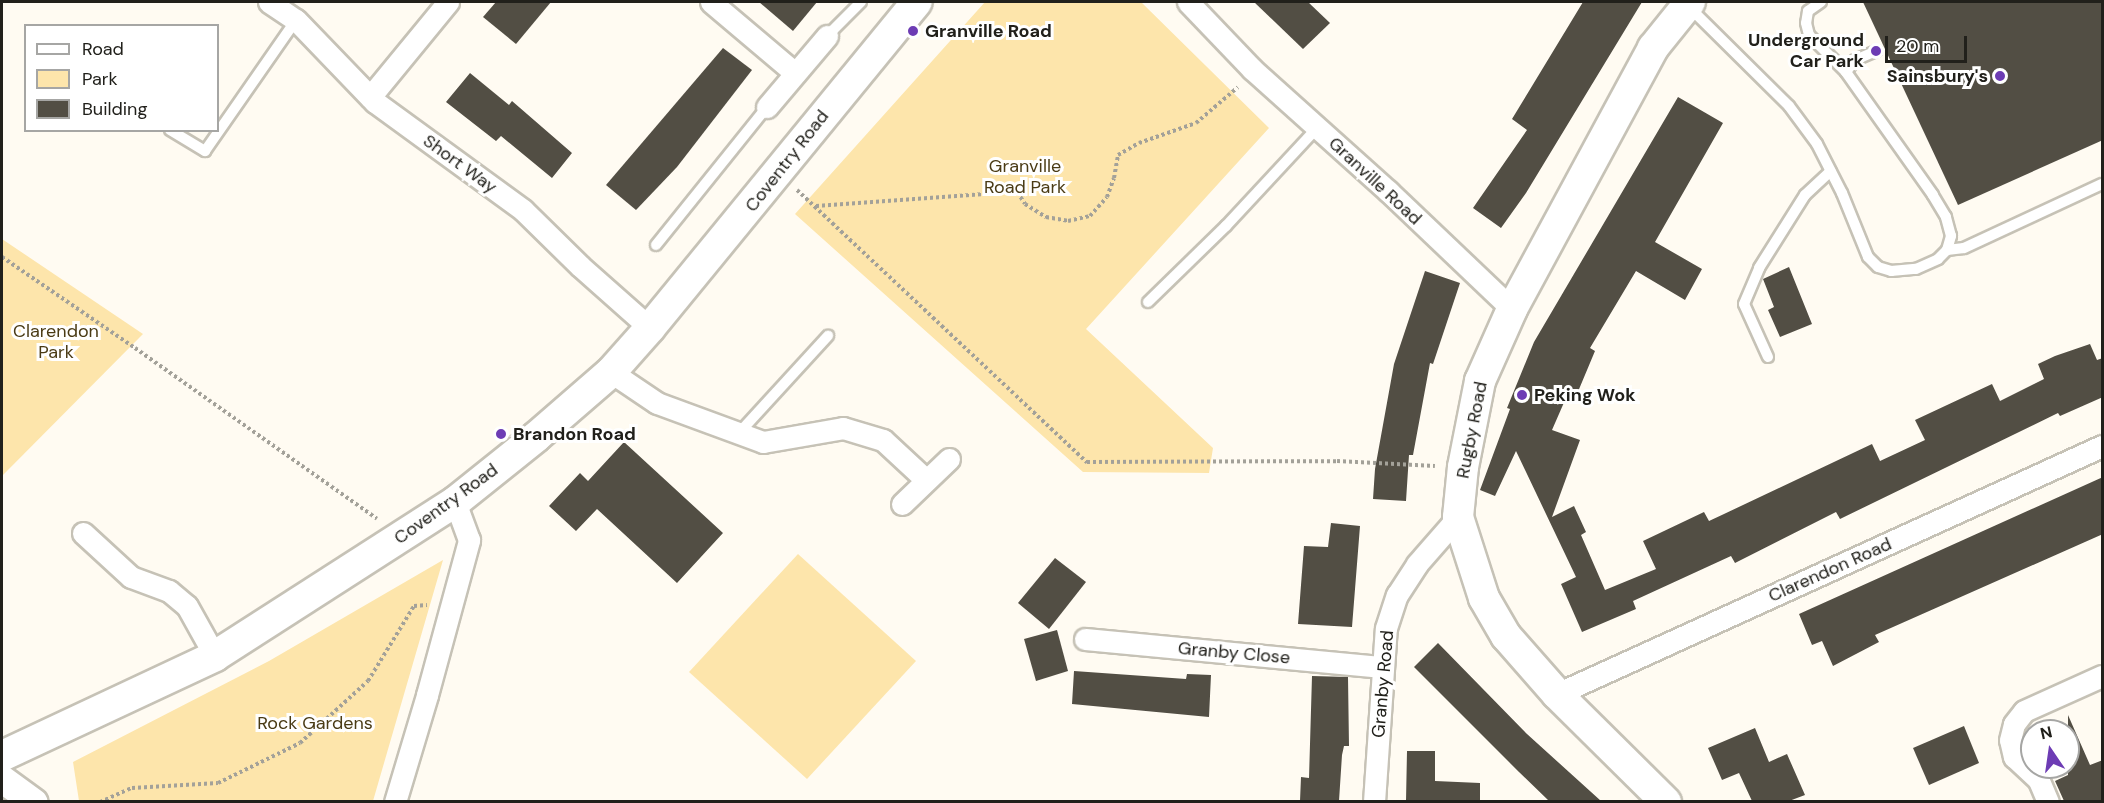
<!DOCTYPE html>
<style>
body{margin:0}
#map{position:relative;width:2104px;height:803px;overflow:hidden;background:#fffbf2;font-family:"DM Sans",sans-serif}
div>[style]{position:absolute}
[style*='--x']{left:calc(var(--x)*1px);top:calc(var(--y)*1px);width:calc(var(--w)*1px);rotate:calc(var(--a)*1deg)}
.green>*{inset:0;background:#fde5ab}
.building>*{inset:0;background:#524e44}
.path>*{height:4px;margin-top:-2px;transform-origin:0;background:repeating-linear-gradient(90deg,#a3a199 0 3px,transparent 0 6px)}
.roads{filter:drop-shadow(2px 0 #c6c2b6) drop-shadow(-2px 0 #c6c2b6) drop-shadow(0 2px #c6c2b6) drop-shadow(0 -2px #c6c2b6)}
.service>*{height:10px;margin:-5px;padding:0 5px;transform-origin:5px;border-radius:5px;background:#fff}
.minor>*{height:21px;margin:-10.5px;padding:0 10.5px;transform-origin:10.5px;border-radius:10.5px;background:#fff}
.tertiary>*{height:27px;margin:-13.5px;padding:0 13.5px;transform-origin:13.5px;border-radius:13.5px;background:#fff}
.secondary>*{height:30px;margin:-15px;padding:0 15px;transform-origin:15px;border-radius:15px;background:#fff}
.dots>*{width:16px;height:16px;translate:-50% -50%;box-sizing:border-box;border:3px solid #fff;border-radius:50%}
span{translate:-50% -50%;white-space:nowrap;text-align:center;line-height:1.15;-webkit-text-stroke:6px #fff;paint-order:stroke}
.poi-label{font-size:18px;color:#21201b;font-weight:700}
.left{translate:0 -50%;text-align:left}
.right{translate:-100% -50%;text-align:right}
.street-label{font-size:18px;color:#21201b}
.park-label{font-size:18px;color:#4a3b15}
.frame{position:absolute;inset:0;border:3px solid #21201b;pointer-events:none}
.legend{position:absolute;left:24px;top:24px;width:195px;height:108px;box-sizing:border-box;background:#fff;border:2px solid #a6a6a4;margin:0;padding:8px 10px;list-style:none;font-size:18px;color:#21201b}
.legend li{display:flex;align-items:center;gap:12px;height:30px}
.legend b{width:30px;border:2px solid #a6a6a4}
.north{position:absolute;left:2020px;top:719px;width:60px;height:60px;box-sizing:border-box;background:#fff;border:2px solid #a6a6a4;border-radius:50%;rotate:347deg;font-size:16px;font-weight:700;line-height:24px;text-align:center;color:#21201b}
.north::after{content:'';display:block;margin:auto;width:21px;height:27px;background:#6d3cb4;clip-path:polygon(50% 0,100% 100%,50% 72%,0 100%)}
.scale{position:absolute;left:1885px;top:36px;width:82px;height:27px;box-sizing:border-box;border:3px solid #21201b;border-top:0;padding-left:8px;font-size:18px;line-height:21px;white-space:nowrap;color:#21201b;-webkit-text-stroke:4px #fff;paint-order:stroke}
</style>
<div id="map">
<div class="green">
<i style="clip-path:polygon(985px 2px,1141px 2px,1269px 128px,1086px 329px,1213px 448px,1209px 473px,1083px 472px,795px 214px)"></i>
<i style="clip-path:polygon(2px 239px,143px 334px,2px 476px)"></i>
<i style="clip-path:polygon(798px 554px,916px 661px,807px 779px,689px 672px)"></i>
<i style="clip-path:polygon(443px 560px,373px 801px,79px 801px,73px 762px,269px 661px)"></i>
</div>
<div class="building">
<i style="clip-path:polygon(496px 2px,551px 2px,516px 44px,483px 17px)"></i>
<i style="clip-path:polygon(759px 2px,817px 2px,793px 31px)"></i>
<i style="clip-path:polygon(1254px 2px,1308px 2px,1330px 23px,1303px 49px)"></i>
<i style="clip-path:polygon(1583px 2px,1642px 2px,1526px 193px,1501px 228px,1473px 208px,1527px 130px,1512px 119px)"></i>
<i style="clip-path:polygon(1863px 2px,2103px 2px,2103px 140px,1958px 205px)"></i>
<i style="clip-path:polygon(723px 48px,752px 70px,677px 167px,636px 210px,606px 185px)"></i>
<i style="clip-path:polygon(470px 73px,509px 105px,512px 101px,572px 153px,552px 178px,501px 136px,496px 141px,446px 102px)"></i>
<i style="clip-path:polygon(1678px 97px,1723px 123px,1655px 242px,1702px 269px,1685px 300px,1636px 271px,1590px 348px,1595px 351px,1577px 394px,1569px 391px,1552px 430px,1580px 440px,1552px 517px,1574px 506px,1586px 532px,1581px 535px,1605px 590px,1656px 569px,1643px 541px,1704px 512px,1709px 521px,1724px 514px,1872px 444px,1880px 461px,1925px 440px,1915px 420px,1992px 384px,2000px 401px,2044px 379px,2038px 364px,2055px 356px,2090px 344px,2097px 360px,2103px 358px,2103px 397px,2060px 416px,2058px 413px,1840px 519px,1836px 512px,1735px 563px,1731px 556px,1633px 601px,1636px 609px,1582px 632px,1561px 584px,1576px 577px,1516px 451px,1495px 496px,1480px 490px,1510px 409px,1507px 408px,1534px 342px)"></i>
<i style="clip-path:polygon(1789px 267px,1812px 324px,1780px 337px,1768px 310px,1774px 307px,1763px 279px)"></i>
<i style="clip-path:polygon(1425px 271px,1460px 283px,1433px 364px,1430px 363px,1413px 455px,1409px 455px,1406px 501px,1373px 499px,1375px 469px,1394px 364px)"></i>
<i style="clip-path:polygon(624px 442px,723px 533px,677px 583px,597px 509px,576px 531px,549px 506px,580px 473px,588px 481px)"></i>
<i style="clip-path:polygon(2103px 477px,2103px 534px,1875px 635px,1879px 642px,1833px 666px,1822px 641px,1812px 645px,1799px 614px)"></i>
<i style="clip-path:polygon(1331px 523px,1360px 526px,1352px 627px,1298px 624px,1304px 546px,1328px 547px)"></i>
<i style="clip-path:polygon(1055px 558px,1086px 582px,1049px 629px,1018px 603px)"></i>
<i style="clip-path:polygon(1057px 630px,1068px 671px,1036px 681px,1024px 639px)"></i>
<i style="clip-path:polygon(1438px 643px,1527px 734px,1601px 801px,1549px 801px,1519px 772px,1414px 667px)"></i>
<i style="clip-path:polygon(1074px 671px,1186px 679px,1187px 674px,1211px 675px,1209px 717px,1072px 704px)"></i>
<i style="clip-path:polygon(1312px 676px,1348px 677px,1349px 746px,1344px 746px,1342px 755px,1339px 801px,1300px 801px,1301px 777px,1309px 778px)"></i>
<i style="clip-path:polygon(2068px 715px,2090px 765px,2103px 760px,2103px 801px,2064px 801px,2055px 781px,2068px 775px)"></i>
<i style="clip-path:polygon(1964px 726px,1979px 763px,1929px 785px,1913px 748px)"></i>
<i style="clip-path:polygon(1755px 728px,1769px 762px,1787px 754px,1805px 795px,1789px 801px,1752px 801px,1739px 773px,1722px 780px,1708px 748px)"></i>
<i style="clip-path:polygon(1407px 751px,1435px 751px,1435px 781px,1480px 783px,1480px 801px,1406px 801px)"></i>
</div>
<div class="path">
<i style="--x:797;--y:190;--w:398;--a:43.2"></i>
<i style="--x:1087;--y:462;--w:250;--a:-0.2"></i>
<i style="--x:1337;--y:461;--w:98;--a:2.9"></i>
<i style="--x:816;--y:206;--w:169;--a:-4.1"></i>
<i style="--x:985;--y:194;--w:30;--a:-14"></i>
<i style="--x:1014;--y:187;--w:20;--a:57"></i>
<i style="--x:1025;--y:204;--w:25;--a:32"></i>
<i style="--x:1046;--y:217;--w:22;--a:10"></i>
<i style="--x:1068;--y:221;--w:23;--a:-13"></i>
<i style="--x:1090;--y:216;--w:25;--a:-48"></i>
<i style="--x:1107;--y:197;--w:20;--a:-70"></i>
<i style="--x:1114;--y:178;--w:23;--a:-80"></i>
<i style="--x:1118;--y:155;--w:24;--a:-30"></i>
<i style="--x:1139;--y:143;--w:60;--a:-19.3"></i>
<i style="--x:1196;--y:123;--w:55;--a:-40.6"></i>
<i style="--x:2;--y:257;--w:161;--a:34.4"></i>
<i style="--x:135;--y:348;--w:296;--a:35.2"></i>
<i style="--x:100;--y:802;--w:35;--a:-24"></i>
<i style="--x:132;--y:788;--w:86;--a:-3.3"></i>
<i style="--x:218;--y:783;--w:91;--a:-26"></i>
<i style="--x:300;--y:743;--w:92;--a:-42.4"></i>
<i style="--x:368;--y:681;--w:88;--a:-58.5"></i>
<i style="--x:414;--y:606;--w:13;--a:-4"></i>
</div>
<div class="roads">
<div class="service">
<i style="--x:1821;--y:2;--w:16;--a:145"></i>
<i style="--x:1808;--y:11;--w:12;--a:99"></i>
<i style="--x:1806;--y:23;--w:12;--a:76"></i>
<i style="--x:1809;--y:35;--w:52;--a:45"></i>
<i style="--x:1690;--y:8;--w:139;--a:44.7"></i>
<i style="--x:1789;--y:106;--w:47;--a:53.6"></i>
<i style="--x:1817;--y:144;--w:55;--a:63"></i>
<i style="--x:1842;--y:193;--w:69;--a:67.9"></i>
<i style="--x:1868;--y:257;--w:14;--a:45"></i>
<i style="--x:1878;--y:267;--w:14;--a:17"></i>
<i style="--x:1891;--y:271;--w:25;--a:-5"></i>
<i style="--x:1916;--y:269;--w:24;--a:-24"></i>
<i style="--x:1938;--y:259;--w:13;--a:-45"></i>
<i style="--x:1947;--y:250;--w:15;--a:-74"></i>
<i style="--x:1951;--y:236;--w:20;--a:-105"></i>
<i style="--x:1946;--y:217;--w:26;--a:-121"></i>
<i style="--x:1933;--y:195;--w:151;--a:-125.3"></i>
<i style="--x:1846;--y:72;--w:15;--a:-53"></i>
<i style="--x:1855;--y:60;--w:23;--a:-23"></i>
<i style="--x:827;--y:36;--w:48;--a:-45"></i>
<i style="--x:170;--y:130;--w:41;--a:31"></i>
<i style="--x:205;--y:151;--w:160;--a:-55.2"></i>
<i style="--x:656;--y:245;--w:177;--a:-51.2"></i>
<i style="--x:1947;--y:250;--w:17;--a:-7"></i>
<i style="--x:1964;--y:248;--w:152;--a:-24.9"></i>
<i style="--x:1148;--y:302;--w:109;--a:-44.3"></i>
<i style="--x:1226;--y:226;--w:134;--a:-47.1"></i>
<i style="--x:1768;--y:357;--w:58;--a:-114.4"></i>
<i style="--x:1744;--y:304;--w:39;--a:-67"></i>
<i style="--x:1759;--y:268;--w:86;--a:-57.8"></i>
<i style="--x:1805;--y:195;--w:35;--a:-43"></i>
<i style="--x:739;--y:433;--w:132;--a:-47.5"></i>
</div>
<div class="minor">
<i style="--x:269;--y:2;--w:32;--a:34"></i>
<i style="--x:296;--y:20;--w:114;--a:46.1"></i>
<i style="--x:375;--y:102;--w:183;--a:36.1"></i>
<i style="--x:523;--y:210;--w:80;--a:44.5"></i>
<i style="--x:580;--y:266;--w:94;--a:41.5"></i>
<i style="--x:711;--y:2;--w:110;--a:40.2"></i>
<i style="--x:1188;--y:2;--w:93;--a:46.3"></i>
<i style="--x:1252;--y:69;--w:183;--a:41.9"></i>
<i style="--x:1388;--y:191;--w:171;--a:43.6"></i>
<i style="--x:370;--y:97;--w:123;--a:-50.6"></i>
<i style="--x:767;--y:107;--w:93;--a:-49.8"></i>
<i style="--x:611;--y:372;--w:55;--a:34"></i>
<i style="--x:657;--y:403;--w:113;--a:20.2"></i>
<i style="--x:763;--y:442;--w:81;--a:-9.9"></i>
<i style="--x:843;--y:428;--w:42;--a:16.7"></i>
<i style="--x:883;--y:440;--w:57;--a:42.9"></i>
<i style="--x:902;--y:504;--w:65;--a:-43.8"></i>
<i style="--x:83;--y:533;--w:65;--a:42.5"></i>
<i style="--x:131;--y:577;--w:40;--a:20.2"></i>
<i style="--x:169;--y:591;--w:23;--a:40"></i>
<i style="--x:187;--y:606;--w:57;--a:60.8"></i>
<i style="--x:1085;--y:639;--w:299;--a:5.4"></i>
<i style="--x:1557;--y:694;--w:599;--a:-24.47"></i>
<i style="--x:395;--y:802;--w:112;--a:-73.3"></i>
<i style="--x:427;--y:695;--w:161;--a:-74.8"></i>
<i style="--x:469;--y:540;--w:40;--a:-110.2"></i>
<i style="--x:1374;--y:802;--w:174;--a:-86.1"></i>
<i style="--x:1386;--y:628;--w:35;--a:-72"></i>
<i style="--x:1397;--y:595;--w:37;--a:-57"></i>
<i style="--x:1417;--y:564;--w:62;--a:-48.9"></i>
<i style="--x:2048;--y:802;--w:25;--a:-113"></i>
<i style="--x:2038;--y:779;--w:33;--a:-137"></i>
<i style="--x:2014;--y:757;--w:17;--a:-103"></i>
<i style="--x:2010;--y:740;--w:16;--a:-76"></i>
<i style="--x:2014;--y:724;--w:16;--a:-52"></i>
<i style="--x:2024;--y:711;--w:85;--a:-24.2"></i>
</div>
<div class="tertiary">
<i style="--x:2;--y:779;--w:39;--a:36"></i>
</div>
<div class="secondary">
<i style="--x:2;--y:756;--w:235;--a:-25.1"></i>
<i style="--x:215;--y:656;--w:285;--a:-32.7"></i>
<i style="--x:455;--y:502;--w:104;--a:-38.7"></i>
<i style="--x:536;--y:437;--w:99;--a:-40.9"></i>
<i style="--x:611;--y:372;--w:59;--a:-48.4"></i>
<i style="--x:650;--y:328;--w:421;--a:-50.7"></i>
<i style="--x:1666;--y:802;--w:153;--a:-135.3"></i>
<i style="--x:1557;--y:694;--w:77;--a:-131.3"></i>
<i style="--x:1506;--y:636;--w:44;--a:-120.1"></i>
<i style="--x:1484;--y:598;--w:85;--a:-107.8"></i>
<i style="--x:1458;--y:517;--w:50;--a:-84.3"></i>
<i style="--x:1463;--y:467;--w:88;--a:-78.8"></i>
<i style="--x:1480;--y:381;--w:79;--a:-66"></i>
<i style="--x:1512;--y:309;--w:297;--a:-61.6"></i>
<i style="--x:1653;--y:48;--w:59;--a:-51.2"></i>
</div>
</div>
<div class="dots">
<i style="left:913px;top:31px;background:#6d3cb4"></i>
<i style="left:1876px;top:51px;background:#6d3cb4"></i>
<i style="left:2000px;top:76px;background:#6d3cb4"></i>
<i style="left:1522px;top:395px;background:#6d3cb4"></i>
<i style="left:501px;top:434px;background:#6d3cb4"></i>
</div>
<div class="poi-label">
<span class="left" style="left:925px;top:31px">Granville Road</span>
<span class="right" style="left:1864px;top:51px">Underground<br>Car Park</span>
<span class="right" style="left:1988px;top:76px">Sainsbury's</span>
<span class="left" style="left:1534px;top:395px">Peking Wok</span>
<span class="left" style="left:513px;top:434px">Brandon Road</span>
</div>
<div class="street-label">
<span style="left:787px;top:161px;rotate:-52deg">Coventry Road</span>
<span style="left:460px;top:164px;rotate:36deg">Short Way</span>
<span style="left:1375px;top:181px;rotate:43deg">Granville Road</span>
<span style="left:1472px;top:430px;rotate:-79deg">Rugby Road</span>
<span style="left:446px;top:504px;rotate:-36deg">Coventry Road</span>
<span style="left:1830px;top:570px;rotate:-24deg">Clarendon Road</span>
<span style="left:1234px;top:653px;rotate:5deg">Granby Close</span>
<span style="left:1383px;top:684px;rotate:-85deg">Granby Road</span>
</div>
<div class="park-label">
<span style="left:1025px;top:177px">Granville<br>Road Park</span>
<span style="left:56px;top:342px">Clarendon<br>Park</span>
<span style="left:315px;top:723px">Rock Gardens</span>
</div>
<div class="frame"></div>
<ul class="legend">
<li><b style="height:8px;background:#fff"></b>Road</li>
<li><b style="height:16px;background:#fde5ab"></b>Park</li>
<li><b style="height:16px;background:#524e44"></b>Building</li>
</ul>
<div class="north">N</div>
<div class="scale">20 m</div>
</div>
